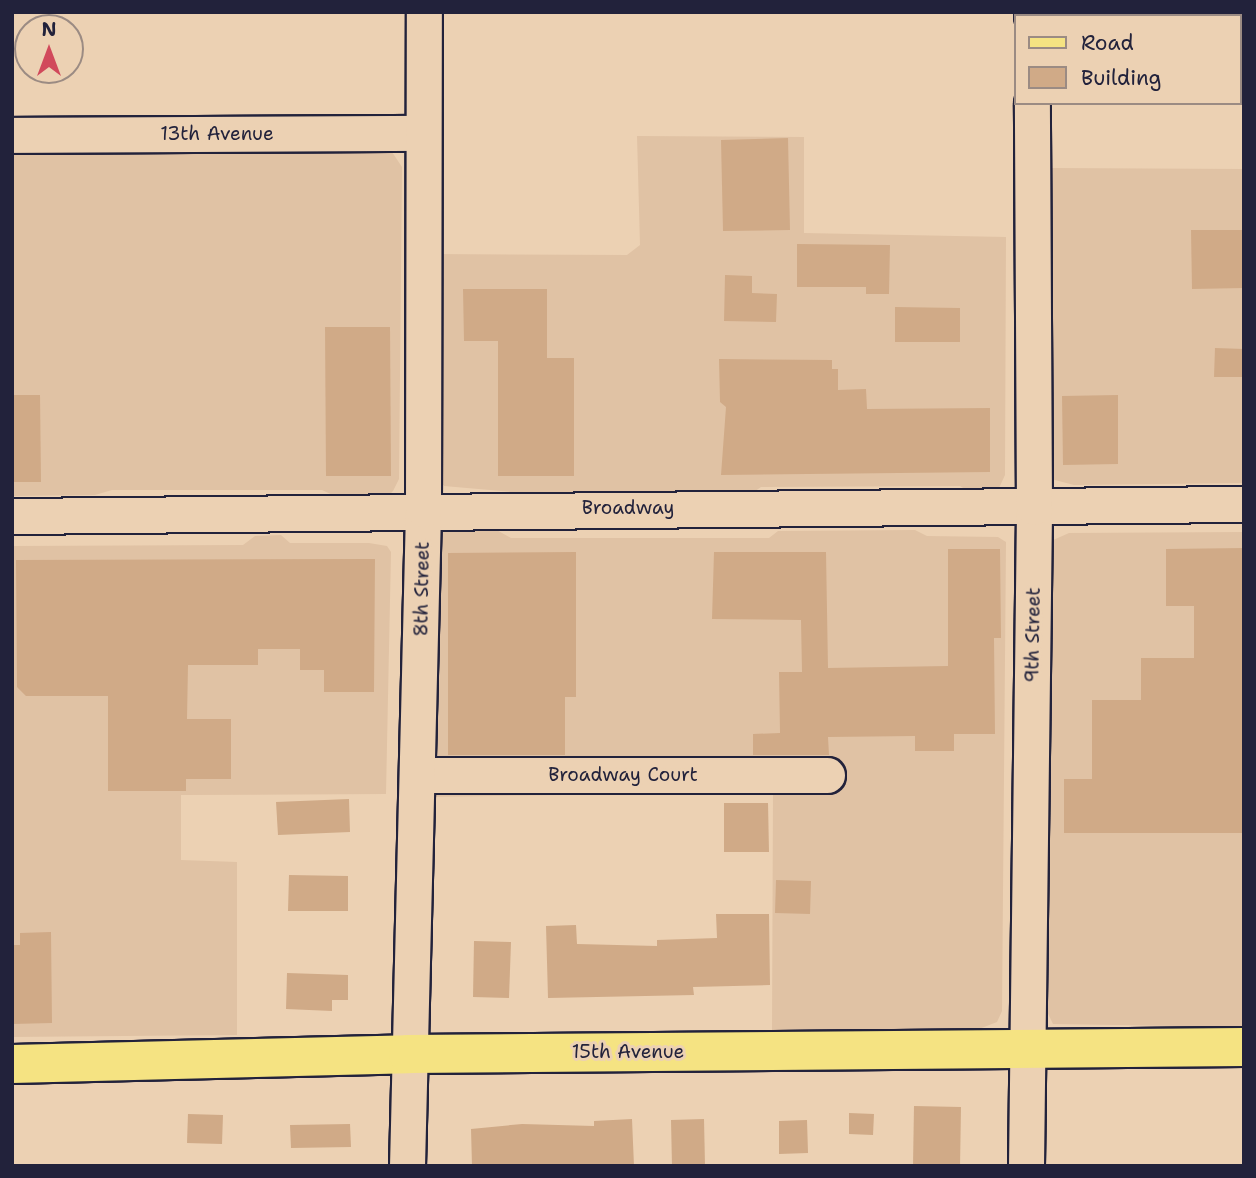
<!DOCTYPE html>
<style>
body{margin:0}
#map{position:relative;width:1256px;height:1178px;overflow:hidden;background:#ecd1b3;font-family:"Shantell Sans",sans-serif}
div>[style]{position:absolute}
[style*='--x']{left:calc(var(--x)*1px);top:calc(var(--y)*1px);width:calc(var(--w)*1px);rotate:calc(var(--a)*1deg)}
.built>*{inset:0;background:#e0c2a4}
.building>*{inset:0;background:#d0aa87}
.roads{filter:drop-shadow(2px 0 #22223b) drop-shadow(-2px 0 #22223b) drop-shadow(0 2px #22223b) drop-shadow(0 -2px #22223b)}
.minor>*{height:35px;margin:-17.5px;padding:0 17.5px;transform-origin:17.5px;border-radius:17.5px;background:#ecd1b3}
.major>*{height:38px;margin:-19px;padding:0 19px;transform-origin:19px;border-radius:19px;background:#f5e382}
span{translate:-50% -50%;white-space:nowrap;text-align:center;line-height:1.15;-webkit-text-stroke:6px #ecd1b3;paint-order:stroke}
.street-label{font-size:19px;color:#22223b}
.frame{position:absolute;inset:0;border:14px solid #22223b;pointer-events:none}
.legend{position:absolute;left:1014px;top:14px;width:228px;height:91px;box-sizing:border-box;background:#ecd1b3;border:2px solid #9b8b83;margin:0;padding:9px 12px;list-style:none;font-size:21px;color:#22223b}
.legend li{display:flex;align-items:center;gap:14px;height:35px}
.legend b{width:35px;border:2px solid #9b8b83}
.north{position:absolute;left:14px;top:14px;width:70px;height:70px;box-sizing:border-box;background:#ecd1b3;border:2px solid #9b8b83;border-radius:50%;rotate:0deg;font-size:19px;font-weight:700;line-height:28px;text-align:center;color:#22223b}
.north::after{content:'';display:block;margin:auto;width:24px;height:32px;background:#d1495b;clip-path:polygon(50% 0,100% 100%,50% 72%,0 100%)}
</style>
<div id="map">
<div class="built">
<i style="clip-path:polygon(637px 136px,804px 137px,804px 233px,1006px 237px,1005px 475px,999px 488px,974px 495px,960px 486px,761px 487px,751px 494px,534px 494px,444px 486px,439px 479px,432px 254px,627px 255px,640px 245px)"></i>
<i style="clip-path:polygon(12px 148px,390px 149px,402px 167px,399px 479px,393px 491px,384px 500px,339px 498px,322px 490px,112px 490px,95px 495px,12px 496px)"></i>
<i style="clip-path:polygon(1052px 168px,1244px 169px,1244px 483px,1074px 485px,1051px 479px)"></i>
<i style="clip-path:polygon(449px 528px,493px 528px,511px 538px,769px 538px,778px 531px,915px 530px,927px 536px,998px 537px,1006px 542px,1002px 1011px,997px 1022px,979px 1029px,772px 1030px,773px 792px,428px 797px,440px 530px)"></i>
<i style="clip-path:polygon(1244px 532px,1244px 1027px,1053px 1024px,1043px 1003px,1051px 541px,1069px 533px)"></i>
<i style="clip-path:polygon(281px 535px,290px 543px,369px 543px,387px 546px,391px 552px,386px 794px,181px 795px,181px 860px,237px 862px,237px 1035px,12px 1037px,12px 546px,243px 545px,255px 536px)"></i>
</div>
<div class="building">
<i style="clip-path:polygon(788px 138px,790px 230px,723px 231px,721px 140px)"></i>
<i style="clip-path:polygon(1191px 230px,1244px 230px,1244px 288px,1192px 289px)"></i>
<i style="clip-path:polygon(797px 244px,890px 245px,889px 294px,866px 294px,866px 287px,797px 287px)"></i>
<i style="clip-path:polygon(725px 275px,752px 276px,752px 293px,777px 294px,776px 322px,724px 321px)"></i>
<i style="clip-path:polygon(463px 289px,547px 289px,547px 358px,574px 358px,574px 476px,498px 476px,498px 341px,464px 341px)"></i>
<i style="clip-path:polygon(895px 307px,960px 308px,960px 342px,895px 342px)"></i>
<i style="clip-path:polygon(325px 327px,390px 327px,391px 476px,326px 476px)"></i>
<i style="clip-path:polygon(1215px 348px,1244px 349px,1244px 377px,1214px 377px)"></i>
<i style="clip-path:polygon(719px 359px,832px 360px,832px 369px,838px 369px,838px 390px,866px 389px,867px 409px,990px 408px,990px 472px,721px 475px,726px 407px,720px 402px)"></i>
<i style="clip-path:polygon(12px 395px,40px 395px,41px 482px,12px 482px)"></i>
<i style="clip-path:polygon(1118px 395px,1118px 464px,1063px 465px,1062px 396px)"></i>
<i style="clip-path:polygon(1244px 548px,1244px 833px,1064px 833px,1064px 779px,1092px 779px,1092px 700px,1141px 700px,1141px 658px,1194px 658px,1194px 606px,1166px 606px,1166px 549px)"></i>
<i style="clip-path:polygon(948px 549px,1000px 549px,1001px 638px,994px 638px,995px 734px,954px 734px,954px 751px,915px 751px,915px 736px,828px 737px,829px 755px,753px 755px,753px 734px,780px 733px,779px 672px,802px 672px,801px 620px,712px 619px,714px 552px,826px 552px,828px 668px,948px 666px)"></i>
<i style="clip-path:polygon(576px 552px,576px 697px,565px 697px,565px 755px,448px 755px,448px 553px)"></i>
<i style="clip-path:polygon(375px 559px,374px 692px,324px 692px,324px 670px,300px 670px,300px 649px,258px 649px,258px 665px,188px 665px,187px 719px,231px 719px,231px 779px,186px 779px,186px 791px,108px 791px,108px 696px,26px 696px,17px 687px,16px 560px)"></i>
<i style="clip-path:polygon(349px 799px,350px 832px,278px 835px,276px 802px)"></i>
<i style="clip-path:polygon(724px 803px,768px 803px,769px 852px,724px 852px)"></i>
<i style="clip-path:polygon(289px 875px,348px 876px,348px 911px,288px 911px)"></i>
<i style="clip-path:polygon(776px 880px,811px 881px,810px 914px,775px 913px)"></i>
<i style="clip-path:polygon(716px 914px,769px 914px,770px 985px,693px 987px,694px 995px,548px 998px,546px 926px,576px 925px,577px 944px,657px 946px,657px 940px,717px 938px)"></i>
<i style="clip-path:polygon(51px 932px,52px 1023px,12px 1024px,12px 945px,20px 945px,20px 933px)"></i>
<i style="clip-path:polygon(474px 941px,511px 942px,509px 998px,473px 997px)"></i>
<i style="clip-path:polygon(287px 973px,348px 975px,348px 1000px,332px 1000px,332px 1011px,286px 1009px)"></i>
<i style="clip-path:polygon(914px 1106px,961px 1107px,960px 1166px,913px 1166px)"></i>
<i style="clip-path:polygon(849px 1113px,874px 1114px,873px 1135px,849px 1134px)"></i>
<i style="clip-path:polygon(188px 1114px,223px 1115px,222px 1144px,187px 1143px)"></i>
<i style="clip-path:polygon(632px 1119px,634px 1166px,472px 1166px,471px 1129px,522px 1124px,594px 1126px,594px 1121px)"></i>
<i style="clip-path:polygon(704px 1119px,705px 1166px,672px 1166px,671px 1120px)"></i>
<i style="clip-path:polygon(807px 1120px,808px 1153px,779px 1154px,779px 1121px)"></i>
<i style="clip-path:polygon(350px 1124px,351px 1147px,291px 1148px,290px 1125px)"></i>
</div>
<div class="roads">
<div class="minor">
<i style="--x:1032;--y:12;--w:4;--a:90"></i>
<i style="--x:12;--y:135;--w:410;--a:-0.3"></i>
<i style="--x:12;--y:516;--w:1232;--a:-0.56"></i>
<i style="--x:419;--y:775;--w:408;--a:0"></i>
<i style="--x:407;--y:1166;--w:657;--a:-88.6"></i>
<i style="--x:423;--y:509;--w:497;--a:-89.9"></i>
<i style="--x:1026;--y:1166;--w:659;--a:-89.3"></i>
<i style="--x:1034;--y:507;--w:404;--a:-90.3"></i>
</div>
<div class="major">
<i style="--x:12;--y:1064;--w:396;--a:-1.4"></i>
<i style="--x:408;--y:1054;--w:836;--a:-0.48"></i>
</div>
</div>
<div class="street-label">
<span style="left:217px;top:134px">13th Avenue</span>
<span style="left:628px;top:508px">Broadway</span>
<span style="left:422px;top:589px;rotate:-89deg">8th Street</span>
<span style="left:1033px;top:635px;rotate:-89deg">9th Street</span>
<span style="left:623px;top:775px">Broadway Court</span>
<span style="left:628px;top:1052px">15th Avenue</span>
</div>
<div class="frame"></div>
<ul class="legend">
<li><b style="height:9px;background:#f5e382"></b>Road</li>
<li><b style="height:19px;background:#d0aa87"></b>Building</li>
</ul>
<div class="north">N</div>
</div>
